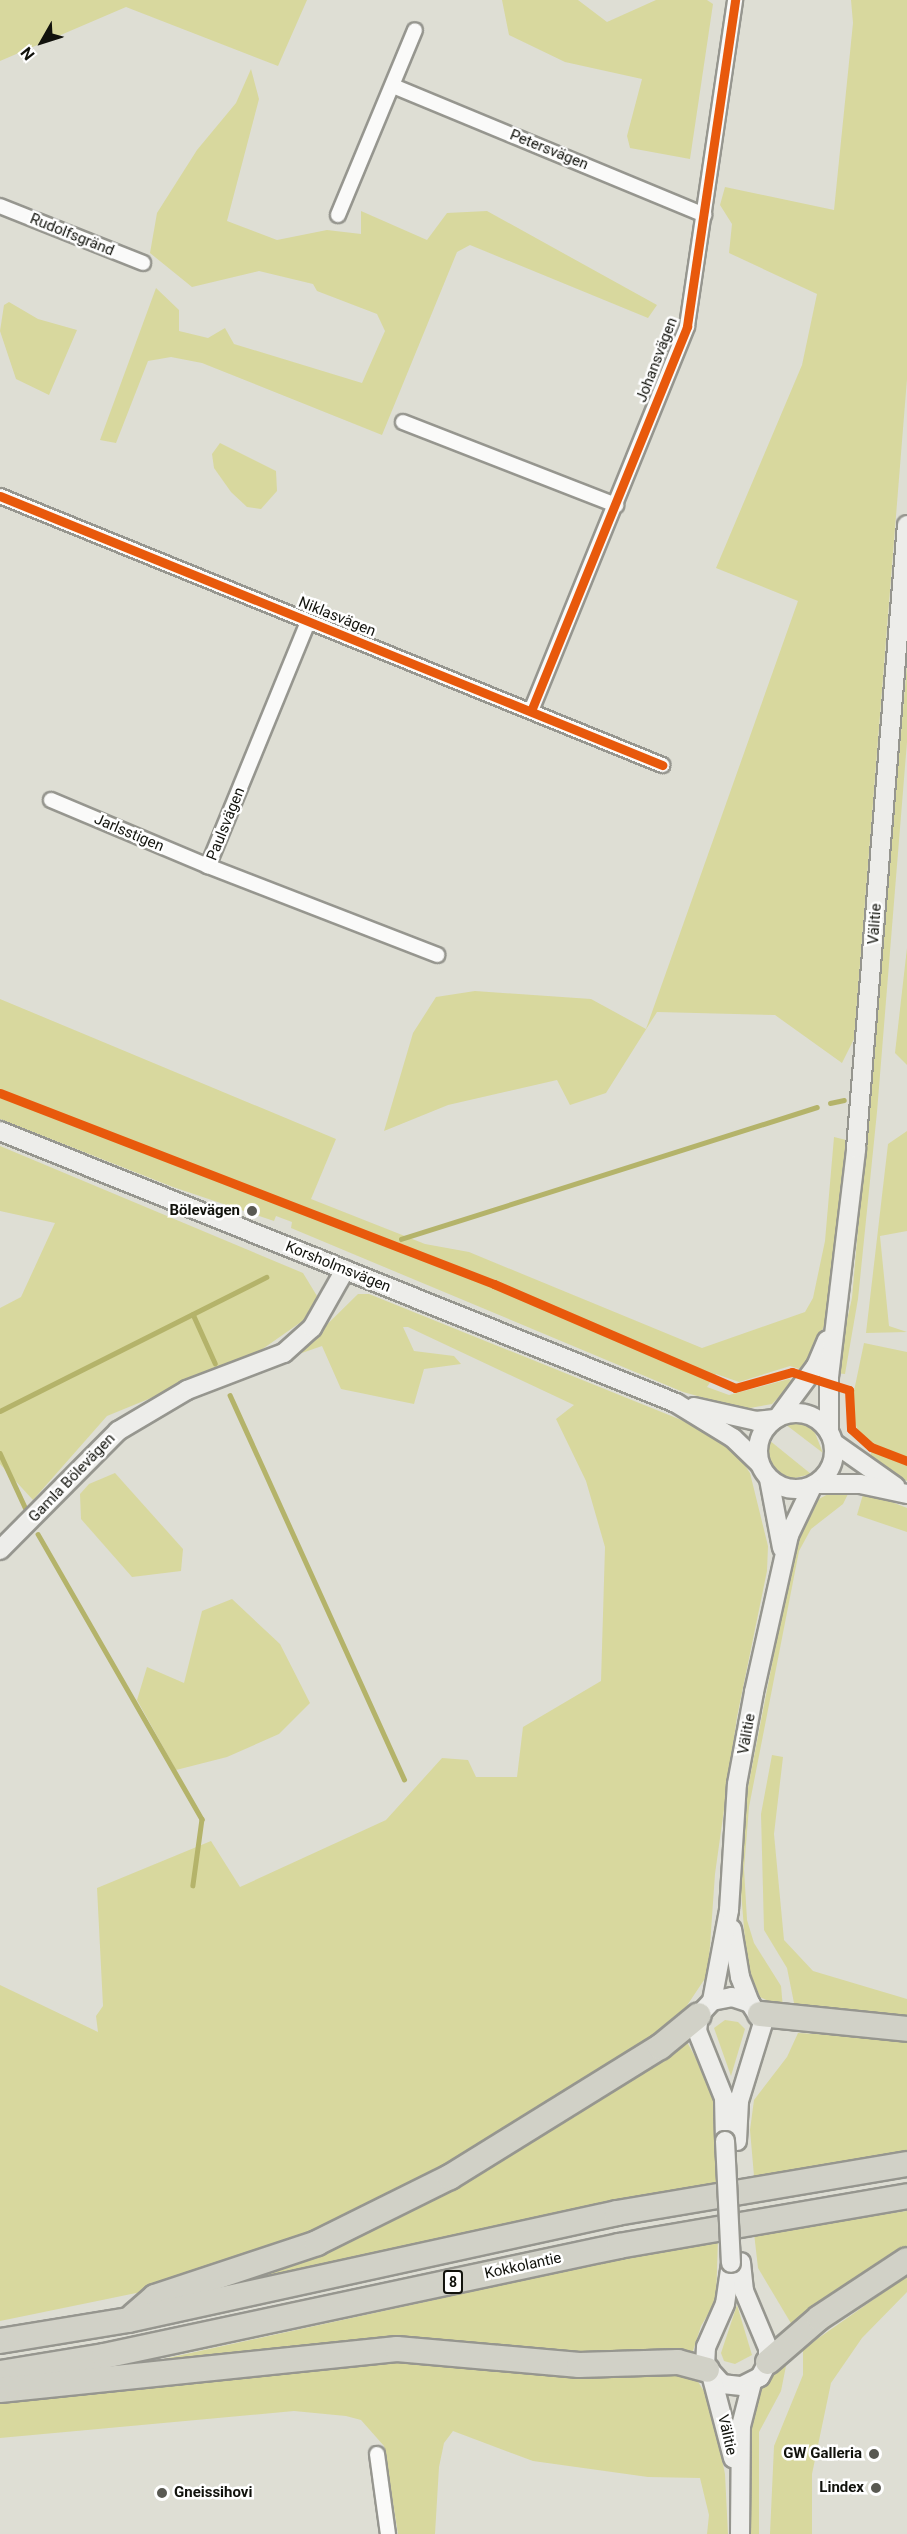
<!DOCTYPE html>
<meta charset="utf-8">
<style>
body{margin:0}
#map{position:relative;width:907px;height:2534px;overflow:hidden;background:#deded4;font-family:Roboto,sans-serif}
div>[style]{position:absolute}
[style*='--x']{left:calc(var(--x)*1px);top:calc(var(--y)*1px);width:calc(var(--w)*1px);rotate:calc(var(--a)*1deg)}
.green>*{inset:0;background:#d8d89e}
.stream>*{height:4.5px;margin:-2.25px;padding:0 2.25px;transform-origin:2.25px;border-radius:2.25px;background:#b4b36a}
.roads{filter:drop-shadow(2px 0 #96968f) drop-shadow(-2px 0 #96968f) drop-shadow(0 2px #96968f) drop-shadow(0 -2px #96968f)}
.street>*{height:14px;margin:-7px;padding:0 7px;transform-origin:7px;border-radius:7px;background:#fafaf9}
.secondary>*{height:18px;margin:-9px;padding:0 9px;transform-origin:9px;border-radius:9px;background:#ededea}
.secondary>.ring{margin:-9px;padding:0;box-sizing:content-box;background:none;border:18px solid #ededea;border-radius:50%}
.highway>*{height:24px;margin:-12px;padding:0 12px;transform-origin:12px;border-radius:12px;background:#d1d1c7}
.bridges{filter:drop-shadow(2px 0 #96968f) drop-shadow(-2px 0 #96968f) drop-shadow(0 2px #96968f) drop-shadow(0 -2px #96968f)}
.secondary-bridge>*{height:18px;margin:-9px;padding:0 9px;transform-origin:9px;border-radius:9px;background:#ededea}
.cycleway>*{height:9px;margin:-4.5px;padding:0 4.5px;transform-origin:4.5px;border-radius:4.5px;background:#e8590c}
.dots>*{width:16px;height:16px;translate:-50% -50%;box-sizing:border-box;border:3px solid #fff;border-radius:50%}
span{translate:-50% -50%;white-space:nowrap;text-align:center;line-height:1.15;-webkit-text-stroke:5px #fff;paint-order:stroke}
.shield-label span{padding:2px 4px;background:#fff;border:2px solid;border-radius:4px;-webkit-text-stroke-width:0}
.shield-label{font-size:14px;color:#11120c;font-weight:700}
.street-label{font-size:15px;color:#11120c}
.poi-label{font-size:15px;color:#11120c;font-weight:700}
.right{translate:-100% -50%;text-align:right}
.left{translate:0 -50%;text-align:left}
.north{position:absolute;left:12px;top:12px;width:60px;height:60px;-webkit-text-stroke:4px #fff;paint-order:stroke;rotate:231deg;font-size:16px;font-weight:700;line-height:24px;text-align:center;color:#11120c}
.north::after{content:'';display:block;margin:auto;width:21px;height:27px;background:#11120c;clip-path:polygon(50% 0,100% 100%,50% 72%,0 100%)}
</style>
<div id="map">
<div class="green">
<i style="clip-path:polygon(0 0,307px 0,278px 66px,126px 7px,0 61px)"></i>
<i style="clip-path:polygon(502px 0,578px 0,607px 22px,656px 0,707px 0,713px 4px,690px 159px,630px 148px,627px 136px,642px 79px,565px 62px,509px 35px)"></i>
<i style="clip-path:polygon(851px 0,907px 0,907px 379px,854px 1039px,842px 1063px,775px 1015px,657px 1012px,606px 1093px,570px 1105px,557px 1080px,448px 1105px,384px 1131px,413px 1033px,436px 997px,475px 991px,591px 999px,646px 1029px,798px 601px,716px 568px,802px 365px,817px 294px,729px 253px,732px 224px,720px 205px,725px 187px,834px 210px,853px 23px)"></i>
<i style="clip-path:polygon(251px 69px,259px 99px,227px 221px,277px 240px,327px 230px,361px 234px,361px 211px,427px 240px,447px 213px,487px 211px,657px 305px,648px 318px,470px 245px,457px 252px,382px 435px,202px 363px,171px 357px,148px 361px,116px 443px,100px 440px,156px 288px,179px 310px,179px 331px,208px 338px,225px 328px,234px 344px,362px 383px,385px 331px,377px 314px,317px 291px,313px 284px,259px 271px,192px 287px,150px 253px,157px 213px,197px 150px,236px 103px)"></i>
<i style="clip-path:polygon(9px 302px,38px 319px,77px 330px,49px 395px,16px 379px,0 331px,4px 305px)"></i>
<i style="clip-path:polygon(220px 443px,276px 471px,277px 491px,261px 509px,247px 507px,231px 492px,214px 468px,212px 454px)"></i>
<i style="clip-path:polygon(907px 664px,907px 742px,877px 1112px,858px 1299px,845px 1374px,835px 1373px,852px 1298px)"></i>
<i style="clip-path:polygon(907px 948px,907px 1065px,895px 1053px)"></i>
<i style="clip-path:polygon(0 999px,336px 1139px,311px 1199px,425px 1244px,469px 1252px,702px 1348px,805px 1312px,813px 1298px,825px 1241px,834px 1137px,846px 1140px,825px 1324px,803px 1370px,790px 1366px,739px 1382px,716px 1374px,707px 1387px,729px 1395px,789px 1379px,794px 1382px,772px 1404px,744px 1409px,683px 1392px,291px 1228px,292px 1222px,276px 1216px,274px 1221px,173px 1187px,0 1119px)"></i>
<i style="clip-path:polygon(907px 1131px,907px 1231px,880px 1236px,889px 1326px,907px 1332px,866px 1333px,888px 1144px)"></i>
<i style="clip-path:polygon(0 1146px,303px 1273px,317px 1296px,311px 1315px,251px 1357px,107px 1416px,33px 1500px,0 1464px,0 1308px,21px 1297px,55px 1223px,0 1211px)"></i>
<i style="clip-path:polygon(358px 1294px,369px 1294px,711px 1432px,735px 1451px,750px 1473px,768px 1546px,767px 1571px,737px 1717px,715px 1874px,708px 1974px,678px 2019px,646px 2045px,433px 2177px,339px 2224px,146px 2291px,0 2321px,0 1985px,98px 2032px,96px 2016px,103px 2006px,97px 1888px,211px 1841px,240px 1887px,386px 1820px,442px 1758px,468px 1760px,476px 1777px,517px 1777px,523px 1727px,601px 1681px,605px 1547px,586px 1481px,556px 1419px,574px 1405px,408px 1327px,403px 1327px,414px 1351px,454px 1356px,461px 1364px,424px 1369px,414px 1404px,341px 1389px,322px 1346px,296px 1355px)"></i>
<i style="clip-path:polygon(864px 1343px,907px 1352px,907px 1481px,869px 1460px,874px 1444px,859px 1433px,850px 1410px)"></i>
<i style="clip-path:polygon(798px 1421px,813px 1428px,823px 1453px,785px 1424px)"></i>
<i style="clip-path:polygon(769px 1440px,811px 1474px,791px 1479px,774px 1470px,766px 1452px)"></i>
<i style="clip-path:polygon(115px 1473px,183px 1549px,181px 1571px,132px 1577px,81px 1519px,80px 1494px,89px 1484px)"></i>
<i style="clip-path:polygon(850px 1490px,843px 1504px,811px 1529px,799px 1551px,749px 1807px,744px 1869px,747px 1920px,754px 1943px,781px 1986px,783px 2008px,760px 1997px,747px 1965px,739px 1867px,744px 1808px,795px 1546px,815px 1501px,834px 1491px)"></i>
<i style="clip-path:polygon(864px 1491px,907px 1508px,907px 1532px,857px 1515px)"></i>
<i style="clip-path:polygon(232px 1599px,280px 1644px,310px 1703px,279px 1734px,227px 1757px,176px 1770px,137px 1700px,147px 1667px,184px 1683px,202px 1611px)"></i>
<i style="clip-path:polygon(772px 1755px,783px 1757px,774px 1834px,784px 1940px,813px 1971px,907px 1999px,907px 2018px,795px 2008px,787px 1968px,764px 1930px,761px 1814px)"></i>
<i style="clip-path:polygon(725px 2020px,738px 2022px,745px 2029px,731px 2076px,714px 2028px)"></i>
<i style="clip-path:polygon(798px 2033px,907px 2039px,907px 2154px,754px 2176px,750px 2130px,754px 2100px,787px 2057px)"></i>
<i style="clip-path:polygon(687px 2042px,709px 2082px,720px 2124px,719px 2184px,248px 2280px,342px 2242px,483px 2168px)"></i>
<i style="clip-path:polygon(907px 2211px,907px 2252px,792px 2325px,758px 2268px,754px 2233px)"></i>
<i style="clip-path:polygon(718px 2238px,716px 2301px,701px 2326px,692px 2354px,578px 2357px,423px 2341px,108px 2371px)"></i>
<i style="clip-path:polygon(907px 2276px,907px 2292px,862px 2338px,831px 2383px,812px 2474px,812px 2534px,770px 2534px,774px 2446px,803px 2375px,803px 2349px)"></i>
<i style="clip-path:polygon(737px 2305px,752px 2355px,735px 2364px,724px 2361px,721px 2353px)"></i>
<i style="clip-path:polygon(343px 2359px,437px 2361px,583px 2378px,685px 2374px,697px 2380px,710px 2401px,725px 2474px,728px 2534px,707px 2534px,709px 2515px,700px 2478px,648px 2477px,533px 2461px,453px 2431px,444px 2443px,439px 2467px,435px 2534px,398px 2534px,384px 2446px,361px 2420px,346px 2416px,294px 2411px,0 2438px,0 2400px)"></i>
<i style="clip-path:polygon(787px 2361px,781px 2391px,759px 2432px,759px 2534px,751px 2534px,748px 2414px,756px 2393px)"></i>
</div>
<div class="stream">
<i style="--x:830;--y:1103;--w:14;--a:-12"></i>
<i style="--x:401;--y:1239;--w:436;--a:-17.6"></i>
<i style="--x:193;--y:1314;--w:54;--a:65.8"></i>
<i style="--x:230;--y:1395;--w:422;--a:65.6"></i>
<i style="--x:0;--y:1411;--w:298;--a:-26.7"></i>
<i style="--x:0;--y:1453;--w:60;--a:65.2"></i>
<i style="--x:38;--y:1534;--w:329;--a:60.1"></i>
<i style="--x:202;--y:1819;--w:67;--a:97.8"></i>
</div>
<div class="roads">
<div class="street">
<i style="--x:393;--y:86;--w:337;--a:22.5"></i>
<i style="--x:0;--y:206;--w:154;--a:21.7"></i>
<i style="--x:338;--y:215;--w:200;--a:-67.4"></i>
<i style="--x:403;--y:422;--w:229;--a:21.3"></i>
<i style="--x:0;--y:496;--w:715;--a:22.11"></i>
<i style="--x:308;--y:622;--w:264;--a:112.3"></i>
<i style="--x:208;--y:866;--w:246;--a:21.2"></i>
<i style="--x:531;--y:711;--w:415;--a:-67.9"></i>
<i style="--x:687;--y:326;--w:330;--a:-81.6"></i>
<i style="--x:51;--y:800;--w:170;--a:22.8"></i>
<i style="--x:377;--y:2454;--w:81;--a:82.2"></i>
</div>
<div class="secondary">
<i style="--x:0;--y:1131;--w:729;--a:21.92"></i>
<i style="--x:676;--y:1403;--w:67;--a:31.6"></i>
<i style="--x:733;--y:1438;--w:36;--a:44"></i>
<i style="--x:694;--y:1407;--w:64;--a:12.7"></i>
<i style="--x:756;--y:1421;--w:19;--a:-6"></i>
<i class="ring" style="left:758px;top:1413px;width:58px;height:58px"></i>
<i style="--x:779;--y:1416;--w:62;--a:-53.5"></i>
<i style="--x:816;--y:1366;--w:28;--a:-67"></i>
<i style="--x:829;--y:1432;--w:55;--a:-90"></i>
<i style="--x:829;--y:1377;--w:230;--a:-83.2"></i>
<i style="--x:856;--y:1149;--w:626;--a:-85.33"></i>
<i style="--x:834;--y:1443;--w:75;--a:35.2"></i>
<i style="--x:769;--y:1479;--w:70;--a:79.3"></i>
<i style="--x:816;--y:1484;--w:44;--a:0"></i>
<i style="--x:860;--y:1484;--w:48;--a:12"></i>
<i style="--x:0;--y:1550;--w:168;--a:-45.2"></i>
<i style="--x:118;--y:1431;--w:80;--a:-30.7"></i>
<i style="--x:187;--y:1390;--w:104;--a:-20.9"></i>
<i style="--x:284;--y:1353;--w:38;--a:-42"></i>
<i style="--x:312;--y:1328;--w:67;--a:-60.4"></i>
<i style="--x:732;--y:1929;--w:49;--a:80.5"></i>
<i style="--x:740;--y:1977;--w:28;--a:69"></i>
<i style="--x:712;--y:2001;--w:93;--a:-79.4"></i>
<i style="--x:729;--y:1910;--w:126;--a:-86.4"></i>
<i style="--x:737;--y:1784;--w:94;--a:-79.5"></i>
<i style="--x:754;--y:1692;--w:161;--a:-77.4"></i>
<i style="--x:789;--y:1535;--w:53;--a:-64.4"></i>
<i style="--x:725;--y:2141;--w:43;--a:-91.3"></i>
<i style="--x:724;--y:2098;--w:72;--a:-111.9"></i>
<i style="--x:697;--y:2031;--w:16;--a:-83"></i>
<i style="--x:699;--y:2015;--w:19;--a:-47"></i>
<i style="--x:712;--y:2001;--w:20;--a:-11"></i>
<i style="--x:732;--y:1997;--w:19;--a:18"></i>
<i style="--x:750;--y:2003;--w:24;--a:57"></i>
<i style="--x:763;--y:2023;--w:82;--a:107.1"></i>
<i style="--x:739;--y:2101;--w:40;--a:92.9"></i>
<i style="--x:731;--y:2263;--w:41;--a:98.3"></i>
<i style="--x:725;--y:2304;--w:47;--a:113.8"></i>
<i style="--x:706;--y:2347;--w:18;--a:93"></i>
<i style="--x:705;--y:2365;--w:25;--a:48"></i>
<i style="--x:722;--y:2384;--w:20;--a:6"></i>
<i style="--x:742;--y:2386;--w:20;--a:-27"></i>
<i style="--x:760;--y:2377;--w:17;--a:-62"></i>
<i style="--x:768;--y:2362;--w:14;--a:-90"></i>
<i style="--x:768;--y:2348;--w:62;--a:-112.8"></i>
<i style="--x:744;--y:2291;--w:29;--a:-96"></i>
<i style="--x:712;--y:2378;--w:83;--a:75.3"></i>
<i style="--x:740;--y:2534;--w:108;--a:-89.5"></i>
<i style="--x:741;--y:2426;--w:44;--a:-75.7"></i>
</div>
<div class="highway">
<i style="--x:760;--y:2014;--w:148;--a:5.8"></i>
<i style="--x:133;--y:2316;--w:29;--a:-41"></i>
<i style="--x:155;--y:2297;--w:171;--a:-18.4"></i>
<i style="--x:317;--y:2243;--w:148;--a:-26.4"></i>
<i style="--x:450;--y:2177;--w:247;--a:-31.8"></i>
<i style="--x:660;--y:2047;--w:50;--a:-39.4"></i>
<i style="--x:0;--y:2341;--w:130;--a:-9.3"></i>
<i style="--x:128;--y:2320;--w:501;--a:-12.34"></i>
<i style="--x:617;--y:2213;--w:294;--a:-9.6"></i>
<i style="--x:768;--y:2362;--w:67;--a:-40.8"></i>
<i style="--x:819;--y:2318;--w:105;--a:-33.4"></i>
<i style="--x:0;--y:2373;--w:105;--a:-9.3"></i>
<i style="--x:104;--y:2356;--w:527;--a:-12.06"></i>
<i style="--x:619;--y:2246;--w:292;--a:-9.8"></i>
<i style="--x:0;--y:2390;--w:399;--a:-5.9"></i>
<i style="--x:397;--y:2349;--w:183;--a:5"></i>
<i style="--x:579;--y:2365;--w:99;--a:-1.7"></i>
<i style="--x:678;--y:2362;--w:30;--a:15"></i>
</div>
</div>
<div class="bridges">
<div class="secondary-bridge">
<i style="--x:725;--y:2141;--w:122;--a:87.2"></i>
</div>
</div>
<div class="cycleway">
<i style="--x:0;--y:496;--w:715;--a:22.11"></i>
<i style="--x:531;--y:711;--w:415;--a:-67.9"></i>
<i style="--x:687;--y:326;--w:330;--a:-81.6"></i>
<i style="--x:0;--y:1093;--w:530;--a:21.14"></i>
<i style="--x:494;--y:1284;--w:262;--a:23.3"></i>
<i style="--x:735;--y:1388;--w:59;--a:-15.7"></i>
<i style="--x:792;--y:1372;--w:60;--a:17.5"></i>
<i style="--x:849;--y:1390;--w:39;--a:87"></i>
<i style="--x:851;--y:1429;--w:27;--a:42"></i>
<i style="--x:871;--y:1447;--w:39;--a:21"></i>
</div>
<div class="dots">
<i style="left:252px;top:1211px;background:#595952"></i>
<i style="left:874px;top:2454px;background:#595952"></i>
<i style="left:876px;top:2488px;background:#595952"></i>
<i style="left:162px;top:2493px;background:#595952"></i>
</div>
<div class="shield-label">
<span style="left:453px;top:2282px">8</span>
</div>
<div class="street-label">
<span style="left:549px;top:150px;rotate:22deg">Petersvägen</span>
<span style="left:72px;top:235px;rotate:22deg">Rudolfsgränd</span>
<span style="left:657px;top:360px;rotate:-69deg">Johansvägen</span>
<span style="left:337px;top:617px;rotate:22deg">Niklasvägen</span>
<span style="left:226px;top:824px;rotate:-68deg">Paulsvägen</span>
<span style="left:129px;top:833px;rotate:23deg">Jarlsstigen</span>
<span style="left:875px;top:924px;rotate:-86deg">Välitie</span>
<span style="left:338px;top:1267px;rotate:22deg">Korsholmsvägen</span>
<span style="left:72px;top:1478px;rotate:-46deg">Gamla Bölevägen</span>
<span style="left:747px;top:1734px;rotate:-80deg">Välitie</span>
<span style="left:523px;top:2266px;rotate:-12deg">Kokkolantie</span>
<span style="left:727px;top:2435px;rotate:77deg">Välitie</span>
</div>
<div class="poi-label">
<span class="right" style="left:240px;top:1211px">Bölevägen</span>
<span class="right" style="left:862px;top:2454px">GW Galleria</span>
<span class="right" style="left:864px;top:2488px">Lindex</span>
<span class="left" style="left:174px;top:2493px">Gneissihovi</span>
</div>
<div class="north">N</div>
</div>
